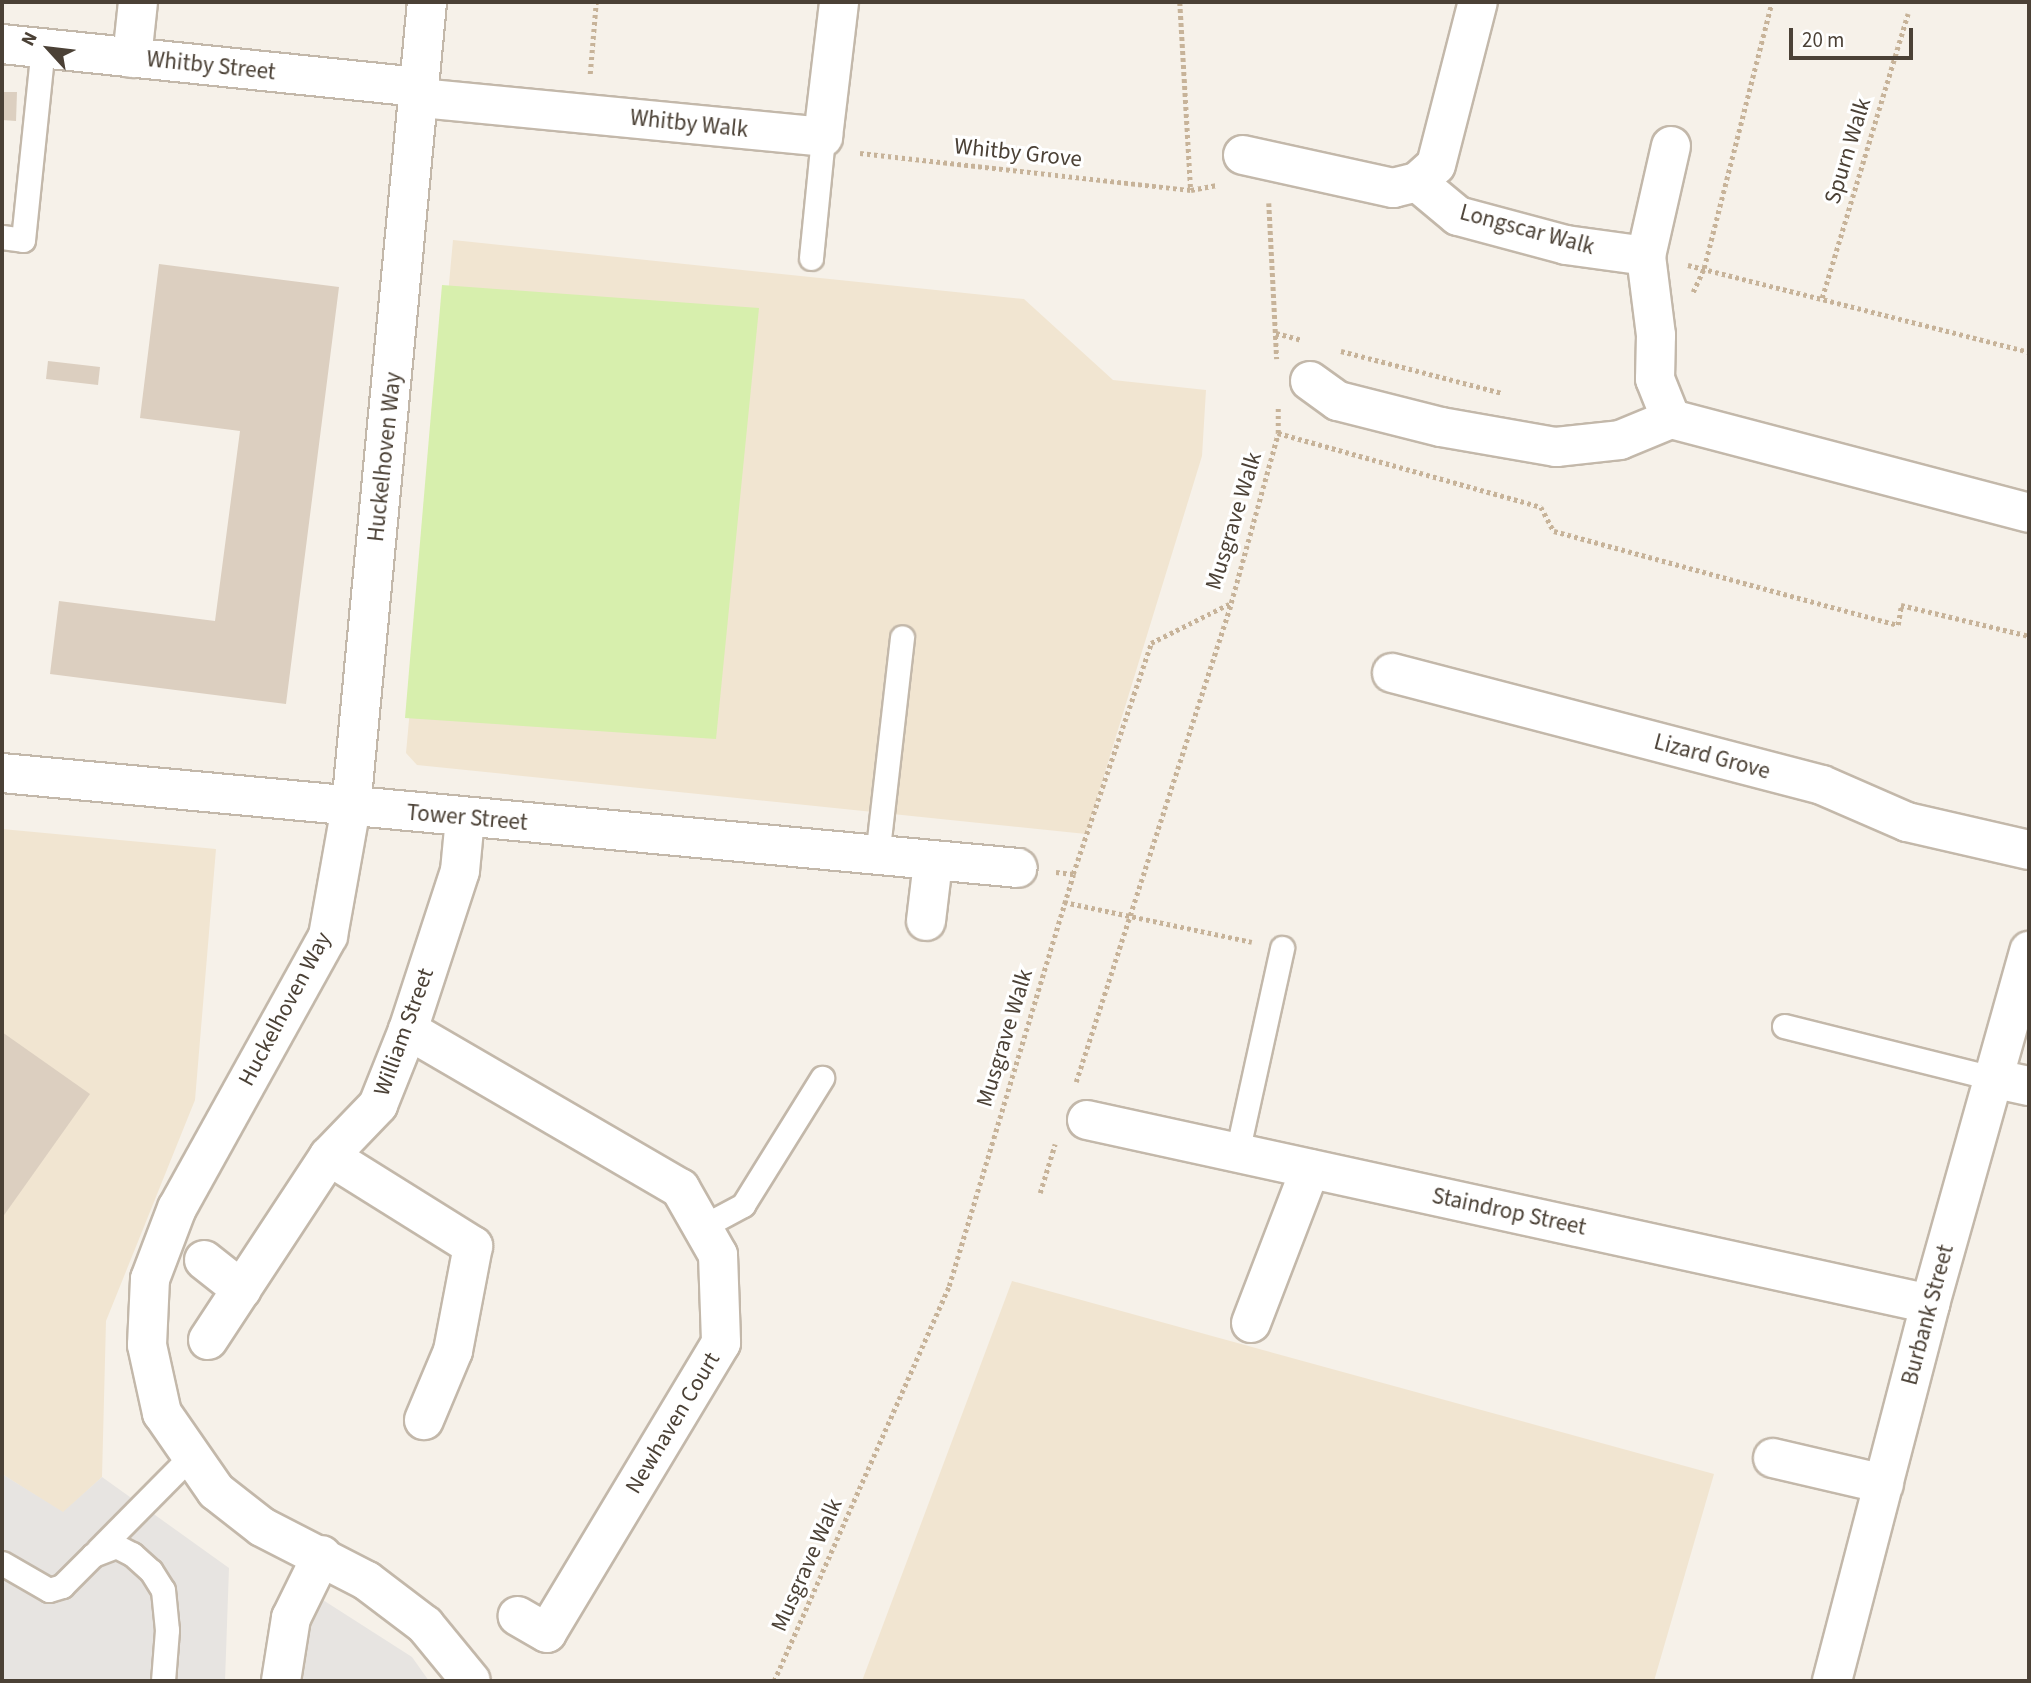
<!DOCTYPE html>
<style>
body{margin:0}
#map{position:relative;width:2031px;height:1683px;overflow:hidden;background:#f6f1e9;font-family:"Source Sans 3",sans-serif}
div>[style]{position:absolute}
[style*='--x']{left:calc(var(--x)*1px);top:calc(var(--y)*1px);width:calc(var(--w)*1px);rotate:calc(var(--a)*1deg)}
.education>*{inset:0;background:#f1e5d1}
.green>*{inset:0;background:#d7efad}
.parking>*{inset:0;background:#e7e4e1}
.building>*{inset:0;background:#dccfc0}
.path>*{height:4.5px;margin-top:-2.25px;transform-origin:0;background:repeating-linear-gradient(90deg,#c7b399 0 3.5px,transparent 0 7px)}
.roads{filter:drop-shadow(2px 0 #c3b8aa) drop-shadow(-2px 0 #c3b8aa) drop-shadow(0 2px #c3b8aa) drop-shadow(0 -2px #c3b8aa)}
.service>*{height:23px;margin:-11.5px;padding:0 11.5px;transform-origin:11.5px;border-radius:11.5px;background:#fff}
.minor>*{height:38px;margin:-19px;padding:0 19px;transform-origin:19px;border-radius:19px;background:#fff}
.tertiary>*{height:38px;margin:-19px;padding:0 19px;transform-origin:19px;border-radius:19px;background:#fff}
span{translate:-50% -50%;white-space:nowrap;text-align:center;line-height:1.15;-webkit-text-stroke:6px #fff;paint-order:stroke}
.street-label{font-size:23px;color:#4b4136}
.frame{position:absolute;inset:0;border:4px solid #4b4136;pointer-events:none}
.north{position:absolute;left:14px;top:14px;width:70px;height:70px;-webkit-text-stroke:5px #fff;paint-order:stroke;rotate:297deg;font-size:19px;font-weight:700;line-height:28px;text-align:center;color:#4b4136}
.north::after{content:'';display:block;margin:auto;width:24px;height:32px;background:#4b4136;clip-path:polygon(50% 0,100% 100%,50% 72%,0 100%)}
.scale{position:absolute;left:1789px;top:28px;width:124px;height:32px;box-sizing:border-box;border:4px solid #4b4136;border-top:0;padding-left:9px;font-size:21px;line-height:24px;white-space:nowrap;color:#4b4136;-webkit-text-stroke:5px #fff;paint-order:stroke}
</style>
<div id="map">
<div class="education">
<i style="clip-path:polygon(453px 240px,1024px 299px,1113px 380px,1206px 390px,1202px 456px,1086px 834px,417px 765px,406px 753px)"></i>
<i style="clip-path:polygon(2px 829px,216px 849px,195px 1100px,106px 1321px,102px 1477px,63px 1513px,2px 1474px)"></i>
<i style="clip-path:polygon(1012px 1281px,1714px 1474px,1654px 1681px,862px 1681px)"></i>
</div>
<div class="green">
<i style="clip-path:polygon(442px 285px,759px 308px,716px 739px,405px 718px)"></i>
</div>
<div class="parking">
<i style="clip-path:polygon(2px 1474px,63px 1512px,102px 1477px,229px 1568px,225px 1681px,2px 1681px)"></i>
<i style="clip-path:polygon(312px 1593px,412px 1657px,429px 1681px,300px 1681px)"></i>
</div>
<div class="building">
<i style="clip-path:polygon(2px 92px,17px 92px,16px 121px,2px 120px)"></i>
<i style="clip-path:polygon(159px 264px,339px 287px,286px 704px,50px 674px,59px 601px,215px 621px,240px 431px,140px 418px)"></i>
<i style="clip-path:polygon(48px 361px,100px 367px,98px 385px,46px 379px)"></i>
<i style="clip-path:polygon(2px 1032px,90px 1094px,2px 1218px)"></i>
</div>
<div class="path">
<i style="--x:1180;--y:2;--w:188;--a:86.7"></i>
<i style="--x:590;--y:74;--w:72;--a:-85.2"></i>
<i style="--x:860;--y:153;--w:333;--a:6.4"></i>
<i style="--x:1191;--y:190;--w:25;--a:-11"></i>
<i style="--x:1269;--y:203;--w:156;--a:87.1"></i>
<i style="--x:1688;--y:265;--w:352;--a:14.3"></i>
<i style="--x:1693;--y:292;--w:26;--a:-65"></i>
<i style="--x:1704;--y:268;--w:275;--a:-75.7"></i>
<i style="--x:1822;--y:298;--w:297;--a:-73.2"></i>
<i style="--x:1276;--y:333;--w:27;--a:15"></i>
<i style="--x:1341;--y:351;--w:166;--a:14.6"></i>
<i style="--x:1278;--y:433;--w:273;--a:15.7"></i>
<i style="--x:1541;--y:507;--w:27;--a:62"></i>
<i style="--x:1554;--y:531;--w:357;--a:15.3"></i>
<i style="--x:1898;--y:625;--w:20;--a:-81"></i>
<i style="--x:1901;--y:605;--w:132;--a:13.6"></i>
<i style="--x:1056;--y:872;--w:17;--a:7"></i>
<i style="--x:1064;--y:902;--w:192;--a:12"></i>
<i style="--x:1076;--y:1082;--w:503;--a:-72.03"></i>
<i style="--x:1040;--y:1193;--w:51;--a:-73"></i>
<i style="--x:774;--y:1681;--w:432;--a:-66.1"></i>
<i style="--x:949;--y:1286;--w:430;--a:-73.2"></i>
<i style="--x:1073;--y:874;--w:244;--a:-71.3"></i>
<i style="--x:1151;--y:643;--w:89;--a:-26.6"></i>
<i style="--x:1231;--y:603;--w:176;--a:-74.5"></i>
<i style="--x:1278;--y:433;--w:27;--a:-90"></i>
</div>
<div class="roads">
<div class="service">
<i style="--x:2;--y:237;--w:21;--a:8"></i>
<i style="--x:23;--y:240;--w:193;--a:-84.1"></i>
<i style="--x:811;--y:258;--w:122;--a:-84.3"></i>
<i style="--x:877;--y:857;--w:221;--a:-83.5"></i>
<i style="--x:1784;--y:1026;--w:219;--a:14"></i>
<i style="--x:1237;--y:1153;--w:210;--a:-77.6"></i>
<i style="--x:702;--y:1227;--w:47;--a:-28.2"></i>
<i style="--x:743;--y:1205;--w:150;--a:-58.1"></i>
<i style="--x:98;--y:1550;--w:129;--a:-45.3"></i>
<i style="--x:2;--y:1563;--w:54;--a:29.9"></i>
<i style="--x:49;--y:1590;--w:14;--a:-17"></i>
<i style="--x:62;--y:1586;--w:44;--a:-45"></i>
<i style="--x:93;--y:1555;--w:25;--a:-21"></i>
<i style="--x:116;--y:1546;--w:18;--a:27"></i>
<i style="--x:132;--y:1554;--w:25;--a:42"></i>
<i style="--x:151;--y:1571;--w:22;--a:58"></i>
<i style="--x:163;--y:1590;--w:40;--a:84.3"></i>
<i style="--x:167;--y:1630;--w:51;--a:94.5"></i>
</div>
<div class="minor">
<i style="--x:2;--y:44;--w:419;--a:5.9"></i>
<i style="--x:132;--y:58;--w:56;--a:-83.9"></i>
<i style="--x:420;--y:98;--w:405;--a:5.5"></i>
<i style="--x:823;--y:137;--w:136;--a:-83.2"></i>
<i style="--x:1671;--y:146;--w:113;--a:102.8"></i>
<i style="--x:1646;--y:256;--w:80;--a:82.8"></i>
<i style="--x:1656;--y:335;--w:44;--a:91.3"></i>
<i style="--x:1655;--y:379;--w:43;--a:68.2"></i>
<i style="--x:1671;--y:419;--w:370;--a:14.7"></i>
<i style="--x:1243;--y:155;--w:154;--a:12.4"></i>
<i style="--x:1393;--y:188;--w:25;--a:-14"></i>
<i style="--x:1417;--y:182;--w:25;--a:-42"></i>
<i style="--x:1436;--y:165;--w:168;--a:-75.6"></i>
<i style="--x:1417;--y:182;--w:53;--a:39.7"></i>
<i style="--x:1458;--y:216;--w:112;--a:15"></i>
<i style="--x:1566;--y:245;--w:81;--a:7.8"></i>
<i style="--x:1310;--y:381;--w:34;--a:36"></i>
<i style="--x:1338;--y:401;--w:106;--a:14.2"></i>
<i style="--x:1441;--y:427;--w:117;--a:9.9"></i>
<i style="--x:1556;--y:447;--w:64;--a:-6.2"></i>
<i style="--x:1620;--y:440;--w:55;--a:-22.4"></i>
<i style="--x:1392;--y:673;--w:444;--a:14.6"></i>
<i style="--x:1822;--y:785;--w:93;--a:23.5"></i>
<i style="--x:1907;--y:822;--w:125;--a:12.9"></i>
<i style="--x:2;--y:773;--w:1020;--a:5.34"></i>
<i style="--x:926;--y:921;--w:59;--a:-83.2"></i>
<i style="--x:408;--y:1030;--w:315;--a:30.2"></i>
<i style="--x:680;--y:1188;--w:77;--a:60.4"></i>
<i style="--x:718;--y:1255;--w:88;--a:88"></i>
<i style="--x:721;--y:1343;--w:338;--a:121"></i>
<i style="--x:547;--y:1633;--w:34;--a:-150"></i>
<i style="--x:1996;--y:1079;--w:34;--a:12"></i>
<i style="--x:1087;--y:1120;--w:863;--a:12.31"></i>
<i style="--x:329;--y:1156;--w:170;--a:32"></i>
<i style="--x:473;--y:1246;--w:107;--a:100.8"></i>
<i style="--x:453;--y:1351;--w:75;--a:112.8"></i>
<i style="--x:204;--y:1260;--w:48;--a:38.3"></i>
<i style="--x:1251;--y:1323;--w:165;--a:-69"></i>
<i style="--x:208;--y:1340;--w:220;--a:-56.7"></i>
<i style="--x:329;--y:1156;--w:71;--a:-46.1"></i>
<i style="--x:378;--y:1105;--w:81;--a:-68.2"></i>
<i style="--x:408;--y:1030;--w:167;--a:-71.9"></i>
<i style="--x:460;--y:871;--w:53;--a:-84.6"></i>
<i style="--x:1773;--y:1458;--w:114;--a:13.2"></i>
<i style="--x:281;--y:1681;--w:64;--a:-81"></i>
<i style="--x:291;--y:1618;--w:70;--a:-63.8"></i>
<i style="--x:1832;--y:1681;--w:390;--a:-75.4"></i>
<i style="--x:1930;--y:1304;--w:367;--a:-74.3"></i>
</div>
<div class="tertiary">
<i style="--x:427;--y:2;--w:809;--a:95.39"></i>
<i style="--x:351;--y:807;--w:131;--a:100.1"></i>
<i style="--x:328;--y:936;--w:311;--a:119"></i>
<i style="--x:177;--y:1208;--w:76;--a:110.8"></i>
<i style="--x:150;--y:1279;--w:66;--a:92.6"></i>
<i style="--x:147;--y:1345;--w:70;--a:77.6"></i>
<i style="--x:162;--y:1413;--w:95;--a:55.3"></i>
<i style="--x:216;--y:1491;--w:58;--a:38"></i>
<i style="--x:262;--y:1527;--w:118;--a:27.2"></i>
<i style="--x:367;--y:1581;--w:73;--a:37.2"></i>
<i style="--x:425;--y:1625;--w:72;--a:50.6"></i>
</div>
</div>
<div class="street-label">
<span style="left:211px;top:66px;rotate:6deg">Whitby Street</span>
<span style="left:689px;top:124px;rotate:6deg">Whitby Walk</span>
<span style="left:1848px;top:151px;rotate:-73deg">Spurn Walk</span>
<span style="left:1018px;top:153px;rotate:6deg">Whitby Grove</span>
<span style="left:1527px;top:230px;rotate:15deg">Longscar Walk</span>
<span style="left:385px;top:457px;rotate:-84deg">Huckelhoven Way</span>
<span style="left:1234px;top:521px;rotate:-73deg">Musgrave Walk</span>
<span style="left:1712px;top:757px;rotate:15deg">Lizard Grove</span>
<span style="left:467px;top:818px;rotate:5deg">Tower Street</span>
<span style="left:285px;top:1009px;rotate:-62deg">Huckelhoven Way</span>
<span style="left:404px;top:1032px;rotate:-70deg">William Street</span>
<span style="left:1005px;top:1038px;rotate:-73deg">Musgrave Walk</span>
<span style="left:1509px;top:1212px;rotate:12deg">Staindrop Street</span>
<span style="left:1928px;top:1315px;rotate:-75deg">Burbank Street</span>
<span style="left:673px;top:1423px;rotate:-59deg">Newhaven Court</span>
<span style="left:807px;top:1565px;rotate:-66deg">Musgrave Walk</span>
</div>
<div class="frame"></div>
<div class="north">N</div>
<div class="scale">20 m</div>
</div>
